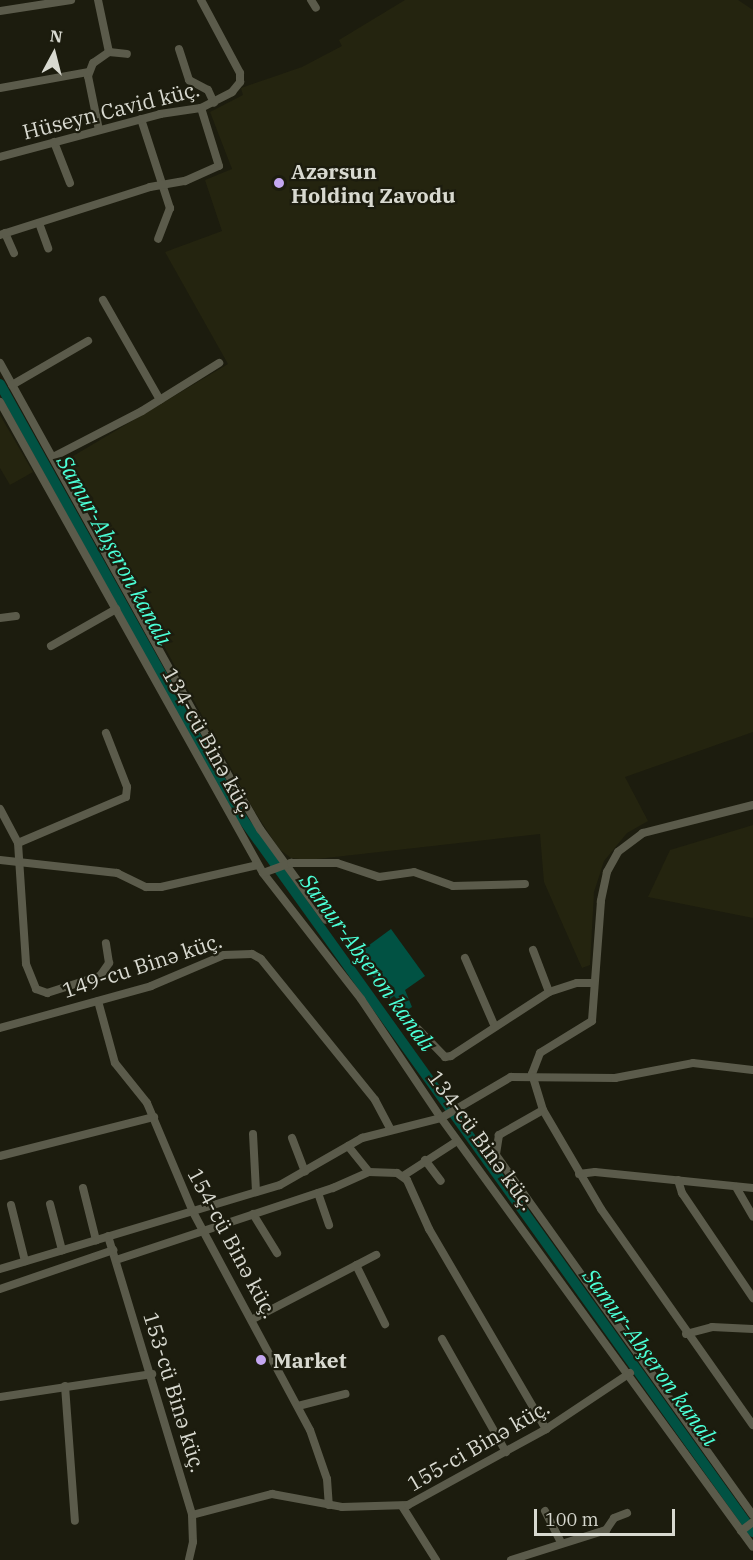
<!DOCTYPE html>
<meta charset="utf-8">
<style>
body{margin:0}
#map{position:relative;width:753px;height:1560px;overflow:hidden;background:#1c1c0e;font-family:"IBM Plex Serif",serif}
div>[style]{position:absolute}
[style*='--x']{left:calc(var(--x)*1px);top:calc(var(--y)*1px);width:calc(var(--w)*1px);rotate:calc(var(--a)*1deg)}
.built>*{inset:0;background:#24240f}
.water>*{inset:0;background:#015243}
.canal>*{height:10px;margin:-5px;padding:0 5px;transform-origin:5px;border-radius:5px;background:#015243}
.street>*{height:8px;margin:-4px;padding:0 4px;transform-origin:4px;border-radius:4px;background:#5b5b4b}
.dots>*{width:16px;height:16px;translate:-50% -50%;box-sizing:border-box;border:3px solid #1c1c0e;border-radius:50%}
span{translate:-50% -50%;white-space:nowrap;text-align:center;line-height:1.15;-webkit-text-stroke:4.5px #1c1c0e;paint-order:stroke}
.street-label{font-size:21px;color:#d8d9d0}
.poi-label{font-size:21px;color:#d8d9d0;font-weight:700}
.left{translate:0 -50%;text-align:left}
.water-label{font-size:22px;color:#4bffd7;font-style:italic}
.north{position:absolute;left:24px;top:24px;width:60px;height:60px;-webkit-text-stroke:4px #1c1c0e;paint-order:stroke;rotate:7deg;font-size:16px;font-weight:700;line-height:24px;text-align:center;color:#d8d9d0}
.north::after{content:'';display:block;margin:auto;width:21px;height:27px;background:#d8d9d0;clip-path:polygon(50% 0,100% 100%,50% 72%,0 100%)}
.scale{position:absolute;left:534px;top:1509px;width:141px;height:27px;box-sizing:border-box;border:3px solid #d8d9d0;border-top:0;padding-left:8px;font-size:18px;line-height:21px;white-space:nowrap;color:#d8d9d0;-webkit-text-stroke:4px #1c1c0e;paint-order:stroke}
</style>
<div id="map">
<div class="built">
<i style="clip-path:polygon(405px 0,738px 0,753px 10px,753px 732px,625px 777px,648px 821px,627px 833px,604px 861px,594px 892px,590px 965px,582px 968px,544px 882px,540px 834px,308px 860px,291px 858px,279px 849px,255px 812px,63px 462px,228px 364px,165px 252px,222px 231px,205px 180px,232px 169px,210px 112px,243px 95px,241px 88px,302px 67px,342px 46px,339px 40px)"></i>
<i style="clip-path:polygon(0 415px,33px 472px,10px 485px,0 468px)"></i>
<i style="clip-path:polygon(753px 825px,753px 918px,648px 897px,670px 850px)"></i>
</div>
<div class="water">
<i style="clip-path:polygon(391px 929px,425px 976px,405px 990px,412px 1007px,407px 1010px,394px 996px,389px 1000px,357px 954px)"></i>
</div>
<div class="canal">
<i style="--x:0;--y:384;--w:497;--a:60.9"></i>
<i style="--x:242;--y:818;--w:878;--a:54.41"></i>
</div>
<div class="street">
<i style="--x:98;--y:0;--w:53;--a:78.1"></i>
<i style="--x:109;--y:52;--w:19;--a:145"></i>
<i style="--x:93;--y:63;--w:14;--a:111"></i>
<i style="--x:88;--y:76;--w:55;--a:78.5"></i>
<i style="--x:311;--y:0;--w:9;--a:58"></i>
<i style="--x:0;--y:11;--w:72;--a:-8.8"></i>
<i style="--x:179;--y:49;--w:33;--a:72"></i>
<i style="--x:189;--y:80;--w:21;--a:28"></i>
<i style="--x:208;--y:90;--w:14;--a:65"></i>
<i style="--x:109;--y:52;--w:18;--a:6"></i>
<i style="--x:0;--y:88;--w:89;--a:-10.3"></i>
<i style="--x:141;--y:119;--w:94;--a:72"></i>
<i style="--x:170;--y:208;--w:33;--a:111"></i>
<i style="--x:54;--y:142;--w:44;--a:68.7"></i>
<i style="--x:0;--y:157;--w:166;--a:-15"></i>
<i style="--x:160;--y:114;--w:41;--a:-8.3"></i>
<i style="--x:201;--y:108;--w:35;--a:-27"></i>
<i style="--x:232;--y:92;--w:13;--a:-51"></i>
<i style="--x:240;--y:82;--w:9;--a:-90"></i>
<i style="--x:240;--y:73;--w:83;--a:-118.1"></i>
<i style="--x:39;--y:223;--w:27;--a:70"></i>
<i style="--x:5;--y:233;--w:22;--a:66"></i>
<i style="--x:0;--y:235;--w:157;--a:-17.7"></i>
<i style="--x:150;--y:187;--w:36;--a:-10"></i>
<i style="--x:185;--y:181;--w:37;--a:-24"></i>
<i style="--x:219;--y:166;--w:61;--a:-107.2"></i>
<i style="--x:103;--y:300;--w:115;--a:60.3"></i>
<i style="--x:0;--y:363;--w:486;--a:61"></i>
<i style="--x:236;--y:788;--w:48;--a:59.7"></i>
<i style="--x:260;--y:829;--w:112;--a:54"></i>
<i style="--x:12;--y:385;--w:88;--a:-30.1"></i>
<i style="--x:0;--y:402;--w:539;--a:60.82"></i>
<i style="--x:263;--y:873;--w:160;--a:52.1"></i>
<i style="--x:361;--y:999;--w:143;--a:56.1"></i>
<i style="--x:441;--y:1118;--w:530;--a:53.97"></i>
<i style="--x:53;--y:457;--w:100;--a:-27.3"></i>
<i style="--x:142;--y:411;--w:91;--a:-31.9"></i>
<i style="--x:0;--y:618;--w:16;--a:-7"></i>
<i style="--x:51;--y:646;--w:75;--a:-29.6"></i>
<i style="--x:753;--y:805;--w:114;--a:165.7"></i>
<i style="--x:643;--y:833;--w:31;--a:143"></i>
<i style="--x:618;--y:852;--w:23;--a:119"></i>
<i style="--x:607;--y:872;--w:30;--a:102"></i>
<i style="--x:601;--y:901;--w:120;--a:94.3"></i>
<i style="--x:592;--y:1021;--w:61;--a:148.4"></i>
<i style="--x:540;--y:1053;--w:22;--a:111"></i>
<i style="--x:532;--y:1074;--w:38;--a:73"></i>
<i style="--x:543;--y:1110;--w:115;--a:59.6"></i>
<i style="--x:601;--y:1209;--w:264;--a:54.9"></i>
<i style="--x:0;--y:809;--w:38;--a:62"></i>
<i style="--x:18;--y:843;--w:121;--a:86.2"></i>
<i style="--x:26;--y:964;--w:27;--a:68"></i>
<i style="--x:36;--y:989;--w:12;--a:20"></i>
<i style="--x:47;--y:993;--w:56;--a:-17.8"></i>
<i style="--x:100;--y:976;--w:16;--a:-55"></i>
<i style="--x:109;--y:963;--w:20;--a:-99"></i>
<i style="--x:18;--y:843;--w:117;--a:-23.1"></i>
<i style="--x:126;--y:797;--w:10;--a:-84"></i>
<i style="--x:127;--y:787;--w:58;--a:-111.3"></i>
<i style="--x:0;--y:860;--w:118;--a:6.3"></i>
<i style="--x:117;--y:873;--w:32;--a:26"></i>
<i style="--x:146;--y:887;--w:15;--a:0"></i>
<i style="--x:161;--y:887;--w:99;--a:-12.8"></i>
<i style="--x:263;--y:873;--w:30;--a:-20"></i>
<i style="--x:291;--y:863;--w:46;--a:0"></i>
<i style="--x:337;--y:863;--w:44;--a:18.4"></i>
<i style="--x:379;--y:877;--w:35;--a:-8"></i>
<i style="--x:414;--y:872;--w:41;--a:19.7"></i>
<i style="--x:453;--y:886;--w:72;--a:-1.6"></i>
<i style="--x:533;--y:950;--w:45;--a:69.1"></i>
<i style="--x:465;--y:958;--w:75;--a:66.5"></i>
<i style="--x:98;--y:1001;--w:64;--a:74.7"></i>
<i style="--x:115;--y:1063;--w:51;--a:51.3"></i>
<i style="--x:147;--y:1103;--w:118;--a:67.1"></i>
<i style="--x:193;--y:1212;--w:247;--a:61.8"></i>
<i style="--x:310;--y:1430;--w:52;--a:70.9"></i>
<i style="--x:327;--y:1479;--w:26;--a:86"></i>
<i style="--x:0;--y:1028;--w:157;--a:-15.5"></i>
<i style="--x:151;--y:986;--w:79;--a:-23"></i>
<i style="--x:224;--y:955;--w:28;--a:-2"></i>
<i style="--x:252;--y:954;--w:10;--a:29"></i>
<i style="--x:261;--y:959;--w:181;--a:51"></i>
<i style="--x:375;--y:1100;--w:34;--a:62"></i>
<i style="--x:418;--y:1029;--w:39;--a:46"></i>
<i style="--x:445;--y:1057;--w:6;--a:-9"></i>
<i style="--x:451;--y:1056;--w:117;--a:-33.1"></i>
<i style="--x:549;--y:992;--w:29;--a:-18"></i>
<i style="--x:577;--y:983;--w:17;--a:0"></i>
<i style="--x:543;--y:1110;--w:51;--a:150.4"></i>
<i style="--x:499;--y:1135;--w:20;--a:99"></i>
<i style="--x:496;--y:1155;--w:442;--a:54.5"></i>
<i style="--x:253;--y:1134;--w:58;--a:87"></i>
<i style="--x:292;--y:1138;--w:36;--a:69"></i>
<i style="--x:348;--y:1146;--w:33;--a:51"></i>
<i style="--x:369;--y:1172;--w:28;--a:2"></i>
<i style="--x:397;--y:1173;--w:12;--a:35"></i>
<i style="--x:407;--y:1180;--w:54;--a:65.8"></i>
<i style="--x:429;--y:1229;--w:232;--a:59.7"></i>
<i style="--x:0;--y:1156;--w:159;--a:-14.2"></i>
<i style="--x:425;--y:1160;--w:26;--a:53"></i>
<i style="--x:579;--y:1174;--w:16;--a:-7"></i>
<i style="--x:595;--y:1172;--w:159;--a:5.8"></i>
<i style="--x:403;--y:1176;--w:64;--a:-32.9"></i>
<i style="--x:678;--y:1180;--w:14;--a:73"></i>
<i style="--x:682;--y:1193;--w:127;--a:55.9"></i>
<i style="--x:736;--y:1187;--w:34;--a:60"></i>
<i style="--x:83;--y:1188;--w:54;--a:76"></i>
<i style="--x:318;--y:1193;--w:34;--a:71"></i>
<i style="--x:50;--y:1204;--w:48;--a:75.4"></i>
<i style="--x:11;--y:1205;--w:58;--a:76"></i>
<i style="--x:253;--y:1214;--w:46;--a:58.4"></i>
<i style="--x:108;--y:1236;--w:291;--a:73.2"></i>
<i style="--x:192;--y:1515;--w:27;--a:88"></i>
<i style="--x:193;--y:1542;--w:18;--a:103"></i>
<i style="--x:116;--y:1260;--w:229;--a:-18.4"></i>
<i style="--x:333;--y:1188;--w:39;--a:-24"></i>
<i style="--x:356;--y:1265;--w:66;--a:63.8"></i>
<i style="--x:0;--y:1269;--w:292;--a:-16.7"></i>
<i style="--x:280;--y:1185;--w:95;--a:-29.8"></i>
<i style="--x:362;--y:1138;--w:81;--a:-14.2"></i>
<i style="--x:441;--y:1118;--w:81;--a:-30.4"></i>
<i style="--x:511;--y:1077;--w:104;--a:0.6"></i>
<i style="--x:615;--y:1078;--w:79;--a:-10.9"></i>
<i style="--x:693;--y:1063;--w:60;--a:6.7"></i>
<i style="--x:0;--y:1289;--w:120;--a:-19"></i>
<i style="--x:253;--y:1319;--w:139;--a:-27.5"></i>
<i style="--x:686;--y:1334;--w:27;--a:-15"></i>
<i style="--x:712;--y:1327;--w:41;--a:2.8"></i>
<i style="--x:442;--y:1339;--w:130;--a:60.5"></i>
<i style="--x:65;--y:1386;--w:135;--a:85.8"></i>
<i style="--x:0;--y:1397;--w:154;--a:-8.6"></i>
<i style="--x:298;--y:1406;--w:49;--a:-14.3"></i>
<i style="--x:402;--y:1506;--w:64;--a:57.8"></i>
<i style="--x:545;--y:1511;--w:35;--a:63"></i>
<i style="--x:192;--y:1515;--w:83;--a:-14.7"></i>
<i style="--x:272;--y:1494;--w:71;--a:10.5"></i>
<i style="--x:342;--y:1507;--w:66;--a:-1.7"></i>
<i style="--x:408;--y:1505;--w:158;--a:-28.8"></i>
<i style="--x:546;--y:1429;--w:101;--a:-33.7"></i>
<i style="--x:741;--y:1531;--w:15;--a:-37"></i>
<i style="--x:511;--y:1560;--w:100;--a:-17.5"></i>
<i style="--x:606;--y:1530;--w:14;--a:-56"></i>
<i style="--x:614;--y:1518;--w:14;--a:-21"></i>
</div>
<div class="dots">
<i style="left:279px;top:183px;background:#c4a7f1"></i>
<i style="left:261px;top:1360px;background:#c4a7f1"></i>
</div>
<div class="street-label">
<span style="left:111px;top:110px;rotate:-14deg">Hüseyn Cavid küç.</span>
<span style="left:209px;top:742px;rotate:61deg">134-cü Binə küç.</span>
<span style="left:142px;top:965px;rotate:-18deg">149-cu Binə küç.</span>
<span style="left:482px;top:1140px;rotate:54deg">134-cü Binə küç.</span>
<span style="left:233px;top:1243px;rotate:62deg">154-cü Binə küç.</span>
<span style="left:175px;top:1392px;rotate:73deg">153-cü Binə küç.</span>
<span style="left:478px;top:1445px;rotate:-30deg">155-ci Binə küç.</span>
</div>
<div class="poi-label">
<span class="left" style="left:291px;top:183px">Azərsun<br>Holdinq Zavodu</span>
<span class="left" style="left:273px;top:1360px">Market</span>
</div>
<div class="water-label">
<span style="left:115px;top:550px;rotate:61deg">Samur-Abşeron kanalı</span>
<span style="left:368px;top:962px;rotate:54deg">Samur-Abşeron kanalı</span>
<span style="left:651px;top:1357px;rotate:54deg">Samur-Abşeron kanalı</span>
</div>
<div class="north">N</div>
<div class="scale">100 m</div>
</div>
